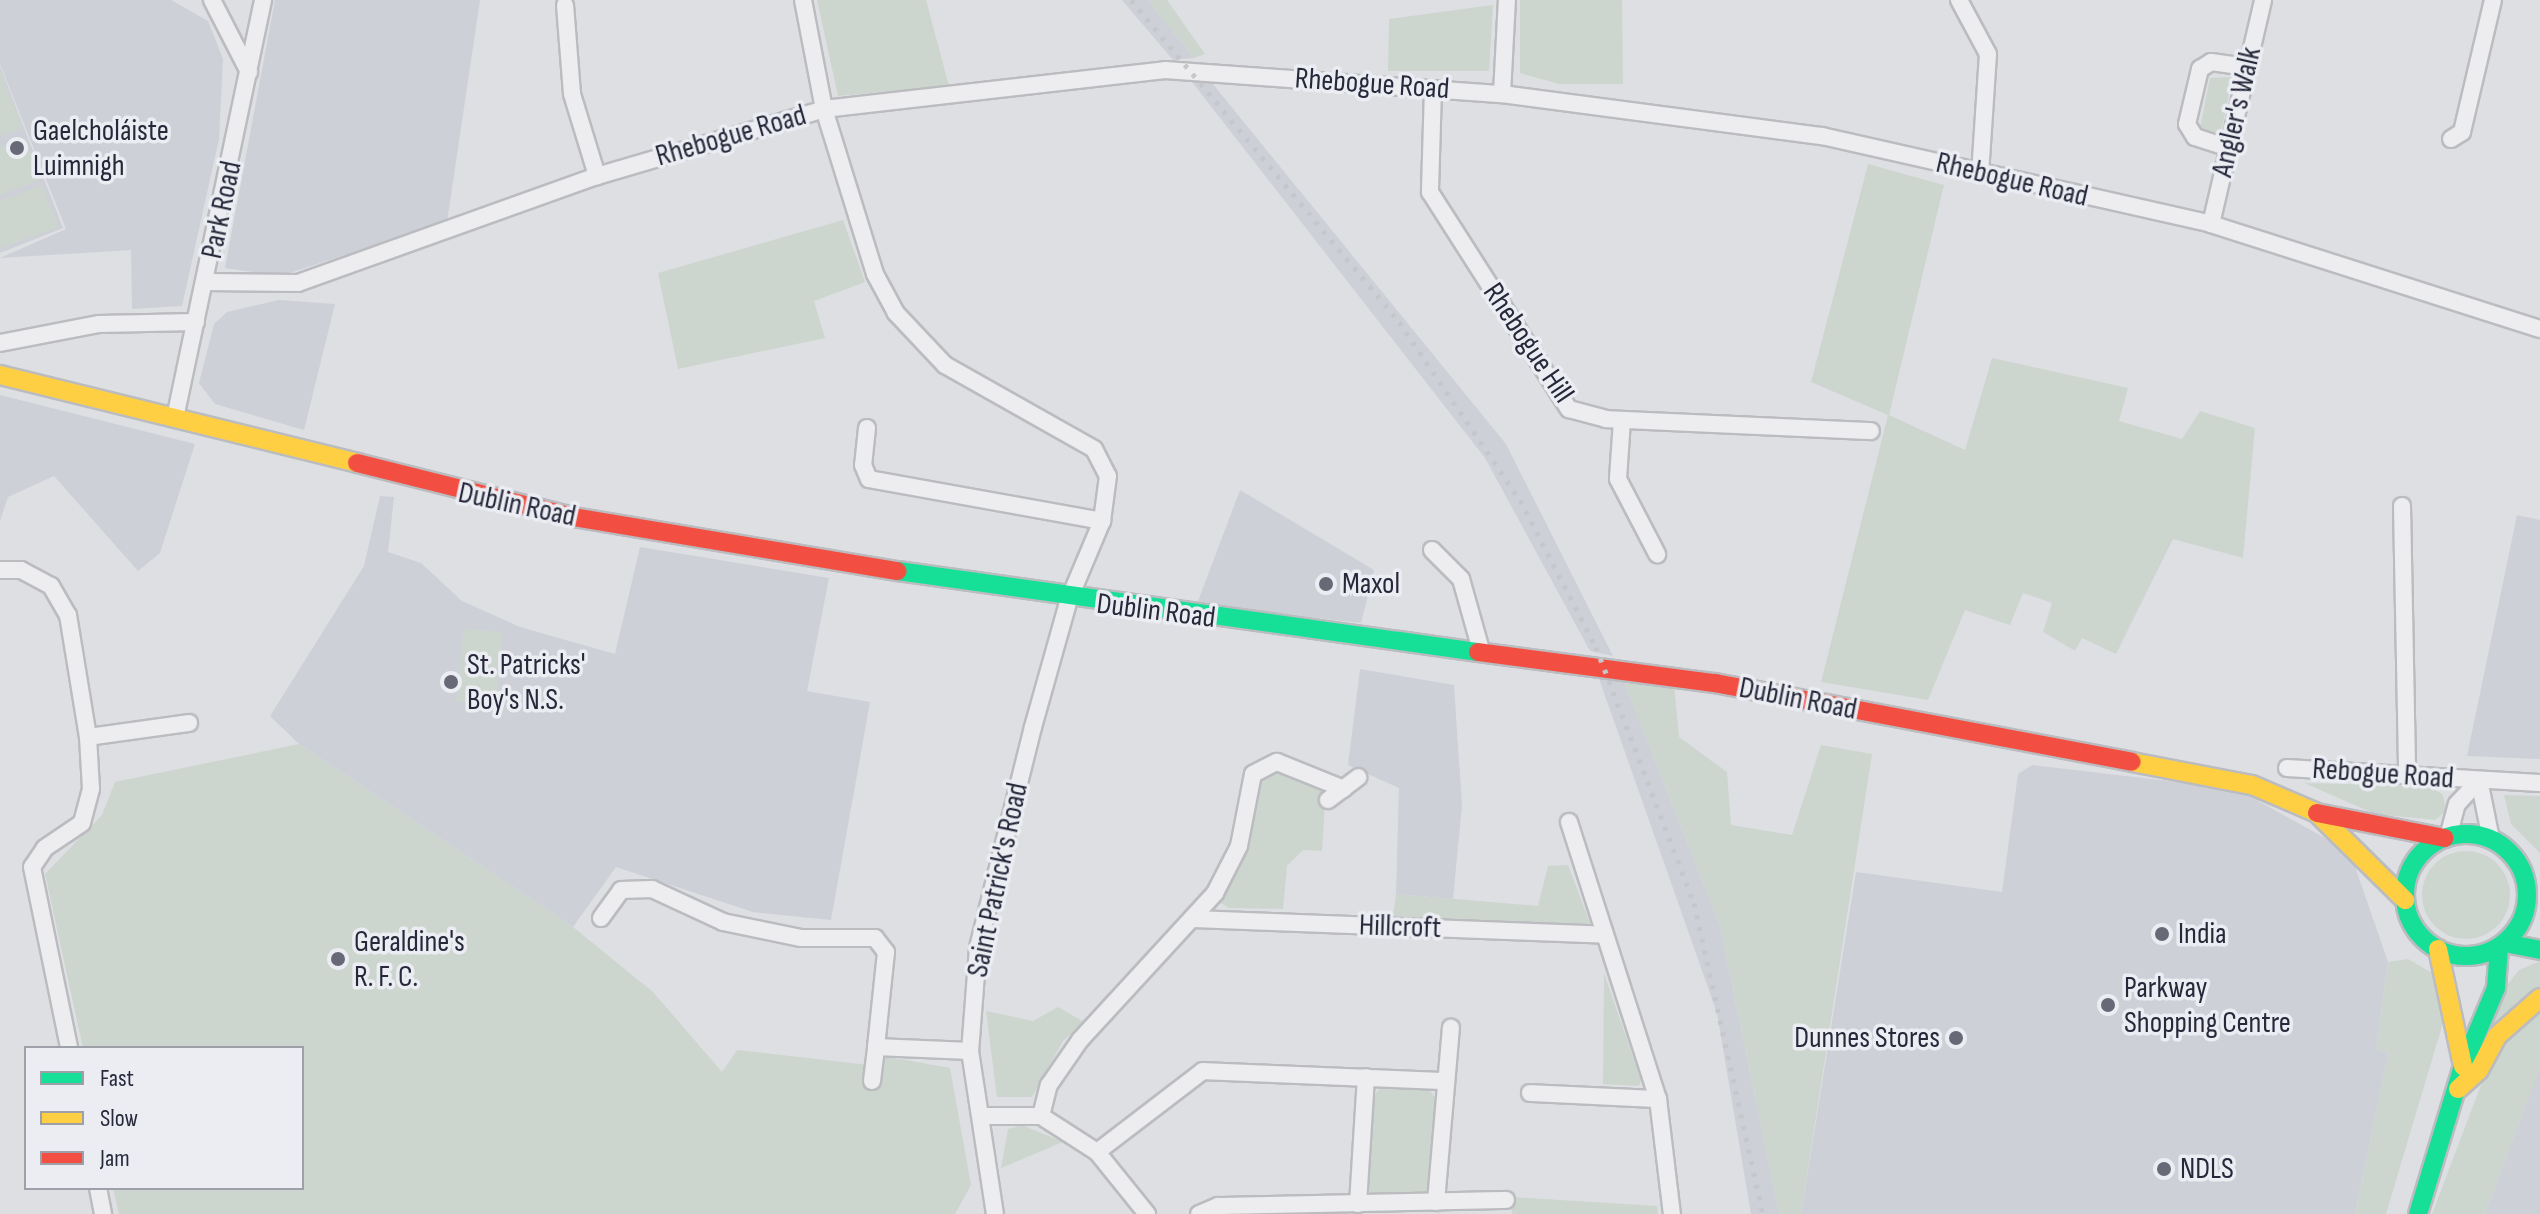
<!DOCTYPE html>
<meta charset="utf-8">
<style>
body{margin:0}
#map{position:relative;width:2540px;height:1214px;overflow:hidden;background:#dedfe3;font-family:"Sofia Sans Condensed",sans-serif}
div>[style]{position:absolute}
[style*='--x']{left:calc(var(--x)*1px);top:calc(var(--y)*1px);width:calc(var(--w)*1px);rotate:calc(var(--a)*1deg)}
.built>*{inset:0;background:#ced0d7}
.green>*{inset:0;background:#ccd6ce}
.round{border-radius:50%}
.roads{filter:drop-shadow(2px 0 #bbbcc0) drop-shadow(-2px 0 #bbbcc0) drop-shadow(0 2px #bbbcc0) drop-shadow(0 -2px #bbbcc0)}
.street>*{height:16px;margin:-8px;padding:0 8px;transform-origin:8px;border-radius:8px;background:#ededf0}
.fast>*{height:18px;margin:-9px;padding:0 9px;transform-origin:9px;border-radius:9px;background:#16e098}
.fast>.ring{margin:-9px;padding:0;box-sizing:content-box;background:none;border:18px solid #16e098;border-radius:50%}
.slow>*{height:18px;margin:-9px;padding:0 9px;transform-origin:9px;border-radius:9px;background:#ffcf43}
.jam>*{height:18px;margin:-9px;padding:0 9px;transform-origin:9px;border-radius:9px;background:#f24e42}
.rail>*{height:5px;margin-top:-2.5px;transform-origin:0;background:repeating-linear-gradient(90deg,#c6c7cb 0 4px,transparent 0 12px)}
.dots>*{width:22px;height:22px;translate:-50% -50%;box-sizing:border-box;border:4px solid #ebedf3;border-radius:50%}
span{translate:-50% -50%;white-space:nowrap;text-align:center;line-height:1.15;-webkit-text-stroke:7px #ebedf3;paint-order:stroke}
.street-label{font-size:30px;color:#27293b}
.poi-label{font-size:30px;color:#27293b}
.left{translate:0 -50%;text-align:left}
.right{translate:-100% -50%;text-align:right}
.legend{position:absolute;left:24px;top:1046px;width:280px;height:144px;box-sizing:border-box;background:#ebedf3;border:2px solid #9d9fa9;margin:0;padding:10px 14px;list-style:none;font-size:24px;color:#27293b}
.legend li{display:flex;align-items:center;gap:16px;height:40px}
.legend b{width:40px;border:2px solid #9d9fa9}
</style>
<div id="map">
<div class="built">
<i style="clip-path:polygon(0 0,171px 0,208px 21px,223px 59px,219px 139px,182px 306px,132px 309px,131px 250px,0 258px,66px 229px,0 64px)"></i>
<i style="clip-path:polygon(275px 0,480px 0,447px 222px,280px 276px,225px 268px)"></i>
<i style="clip-path:polygon(1122px 0,1148px 0,1194px 58px,1173px 60px)"></i>
<i style="clip-path:polygon(0 66px,63px 228px,0 253px)"></i>
<i style="clip-path:polygon(1192px 82px,1212px 83px,1506px 444px,1613px 656px,1590px 651px,1485px 458px)"></i>
<i style="clip-path:polygon(279px 300px,335px 304px,304px 430px,215px 404px,199px 383px,214px 324px,227px 312px)"></i>
<i style="clip-path:polygon(0 395px,195px 444px,160px 553px,138px 571px,54px 476px,8px 497px,0 521px)"></i>
<i style="clip-path:polygon(1240px 490px,1374px 570px,1361px 623px,1197px 604px)"></i>
<i style="clip-path:polygon(380px 496px,394px 497px,388px 552px,421px 563px,462px 601px,520px 627px,615px 654px,640px 547px,829px 578px,807px 691px,870px 702px,831px 920px,753px 912px,616px 867px,573px 927px,299px 744px,270px 716px,364px 566px)"></i>
<i style="clip-path:polygon(2517px 515px,2540px 520px,2540px 759px,2467px 756px)"></i>
<i style="clip-path:polygon(1360px 669px,1454px 685px,1462px 805px,1453px 899px,1396px 894px,1399px 788px,1348px 765px)"></i>
<i style="clip-path:polygon(1597px 673px,1623px 679px,1720px 926px,1779px 1214px,1751px 1214px,1717px 1013px)"></i>
<i style="clip-path:polygon(2032px 765px,2237px 789px,2350px 852px,2388px 962px,2376px 1049px,2388px 1053px,2355px 1214px,1801px 1214px,1856px 872px,2002px 892px,2018px 774px)"></i>
<i style="clip-path:polygon(2540px 1066px,2540px 1214px,2485px 1214px)"></i>
</div>
<div class="green">
<i style="clip-path:polygon(817px 0,926px 0,949px 86px,838px 96px)"></i>
<i style="clip-path:polygon(1148px 0,1167px 0,1205px 54px,1194px 58px)"></i>
<i style="clip-path:polygon(1520px 0,1622px 0,1623px 84px,1559px 84px,1520px 73px)"></i>
<i style="clip-path:polygon(1493px 5px,1489px 71px,1388px 71px,1389px 19px)"></i>
<i style="clip-path:polygon(0 70px,23px 128px,0 136px)"></i>
<i style="clip-path:polygon(2232px 77px,2223px 124px,2218px 134px,2207px 133px,2200px 128px,2210px 78px)"></i>
<i style="clip-path:polygon(25px 139px,40px 180px,0 195px,0 148px)"></i>
<i style="clip-path:polygon(1868px 164px,1944px 185px,1889px 415px,1965px 450px,1992px 358px,2128px 388px,2119px 421px,2182px 439px,2200px 411px,2255px 428px,2243px 558px,2173px 539px,2116px 654px,2082px 638px,2075px 651px,2043px 632px,2052px 603px,2023px 593px,2010px 625px,1965px 610px,1928px 700px,1821px 682px,1888px 415px,1811px 382px)"></i>
<i style="clip-path:polygon(42px 185px,58px 227px,0 248px,0 201px)"></i>
<i style="clip-path:polygon(843px 220px,865px 282px,814px 301px,825px 338px,678px 369px,658px 273px)"></i>
<i style="clip-path:polygon(464px 628px,503px 633px,495px 706px,456px 701px)"></i>
<i style="clip-path:polygon(1623px 679px,1674px 684px,1679px 737px,1727px 772px,1731px 825px,1792px 835px,1821px 745px,1872px 754px,1801px 1214px,1779px 1214px,1720px 926px)"></i>
<i style="clip-path:polygon(299px 744px,573px 927px,653px 992px,722px 1072px,737px 1050px,869px 1065px,889px 1057px,950px 1068px,971px 1185px,955px 1214px,119px 1214px,113px 1188px,302px 1188px,302px 1048px,83px 1048px,45px 874px,102px 815px,115px 782px)"></i>
<i style="clip-path:polygon(1273px 772px,1326px 786px,1322px 851px,1303px 850px,1287px 866px,1283px 909px,1229px 908px,1221px 903px,1261px 781px)"></i>
<i style="clip-path:polygon(2304px 783px,2430px 786px,2443px 795px,2446px 811px,2435px 820px,2375px 814px)"></i>
<i style="clip-path:polygon(2504px 795px,2540px 796px,2540px 853px,2511px 824px)"></i>
<i class="round" style="left:2422px;top:851px;width:88px;height:88px"></i>
<i style="clip-path:polygon(1568px 865px,1590px 923px,1585px 927px,1393px 917px,1396px 894px,1538px 906px,1548px 866px)"></i>
<i style="clip-path:polygon(2408px 959px,2432px 973px,2448px 1006px,2386px 1214px,2355px 1214px,2388px 1053px,2376px 1049px,2388px 962px)"></i>
<i style="clip-path:polygon(2540px 961px,2540px 992px,2490px 1026px,2504px 989px,2519px 970px)"></i>
<i style="clip-path:polygon(1604px 973px,1641px 1080px,1639px 1086px,1603px 1084px)"></i>
<i style="clip-path:polygon(1058px 1007px,1084px 1022px,1063px 1041px,1032px 1097px,997px 1097px,986px 1011px,1033px 1021px)"></i>
<i style="clip-path:polygon(2540px 1009px,2540px 1066px,2485px 1214px,2432px 1214px,2492px 1056px)"></i>
<i style="clip-path:polygon(1382px 1087px,1428px 1089px,1438px 1100px,1430px 1188px,1420px 1197px,1373px 1196px,1365px 1186px,1373px 1096px)"></i>
<i style="clip-path:polygon(1022px 1125px,1063px 1142px,1001px 1168px,1008px 1129px)"></i>
<i style="clip-path:polygon(1512px 1197px,1657px 1206px,1658px 1214px,1512px 1214px)"></i>
</div>
<div class="roads">
<div class="street">
<i style="--x:212;--y:0;--w:81;--a:62.8"></i>
<i style="--x:803;--y:0;--w:111;--a:79.1"></i>
<i style="--x:824;--y:109;--w:173;--a:72.8"></i>
<i style="--x:875;--y:274;--w:44;--a:61.7"></i>
<i style="--x:896;--y:313;--w:71;--a:46.7"></i>
<i style="--x:945;--y:365;--w:171;--a:29.4"></i>
<i style="--x:1094;--y:449;--w:30;--a:63"></i>
<i style="--x:1108;--y:476;--w:45;--a:97.6"></i>
<i style="--x:1102;--y:521;--w:85;--a:112.9"></i>
<i style="--x:1069;--y:599;--w:133;--a:105.7"></i>
<i style="--x:1033;--y:727;--w:228;--a:104"></i>
<i style="--x:978;--y:948;--w:103;--a:94.4"></i>
<i style="--x:970;--y:1051;--w:165;--a:81.3"></i>
<i style="--x:1959;--y:0;--w:61;--a:61.8"></i>
<i style="--x:1988;--y:54;--w:119;--a:93.8"></i>
<i style="--x:565;--y:5;--w:89;--a:85.5"></i>
<i style="--x:572;--y:94;--w:86;--a:73"></i>
<i style="--x:1433;--y:89;--w:103;--a:91.7"></i>
<i style="--x:1430;--y:192;--w:258;--a:57.4"></i>
<i style="--x:1569;--y:409;--w:38;--a:15"></i>
<i style="--x:1606;--y:419;--w:265;--a:2.6"></i>
<i style="--x:1502;--y:94;--w:94;--a:-87"></i>
<i style="--x:2451;--y:139;--w:13;--a:-32"></i>
<i style="--x:2462;--y:132;--w:136;--a:-76.8"></i>
<i style="--x:2229;--y:148;--w:36;--a:-162"></i>
<i style="--x:2195;--y:137;--w:15;--a:-122"></i>
<i style="--x:2187;--y:124;--w:57;--a:-76.7"></i>
<i style="--x:2200;--y:69;--w:13;--a:-32"></i>
<i style="--x:2211;--y:62;--w:36;--a:8"></i>
<i style="--x:2211;--y:224;--w:230;--a:-76.9"></i>
<i style="--x:206;--y:282;--w:92;--a:0.6"></i>
<i style="--x:298;--y:283;--w:318;--a:-19.7"></i>
<i style="--x:597;--y:176;--w:237;--a:-16.4"></i>
<i style="--x:824;--y:109;--w:343;--a:-6.5"></i>
<i style="--x:1165;--y:70;--w:338;--a:4.1"></i>
<i style="--x:1502;--y:94;--w:323;--a:7.5"></i>
<i style="--x:1822;--y:136;--w:399;--a:12.7"></i>
<i style="--x:2211;--y:224;--w:345;--a:17.7"></i>
<i style="--x:0;--y:343;--w:101;--a:-10.9"></i>
<i style="--x:99;--y:324;--w:97;--a:-1.2"></i>
<i style="--x:175;--y:418;--w:427;--a:-78.1"></i>
<i style="--x:1622;--y:420;--w:59;--a:93.9"></i>
<i style="--x:1618;--y:479;--w:85;--a:62.5"></i>
<i style="--x:867;--y:428;--w:37;--a:96"></i>
<i style="--x:863;--y:465;--w:15;--a:67"></i>
<i style="--x:869;--y:479;--w:237;--a:10.2"></i>
<i style="--x:2402;--y:506;--w:269;--a:88.9"></i>
<i style="--x:1432;--y:550;--w:41;--a:45"></i>
<i style="--x:1461;--y:579;--w:74;--a:74.3"></i>
<i style="--x:0;--y:570;--w:21;--a:0"></i>
<i style="--x:21;--y:570;--w:34;--a:28"></i>
<i style="--x:51;--y:586;--w:34;--a:60"></i>
<i style="--x:68;--y:615;--w:124;--a:80.7"></i>
<i style="--x:88;--y:737;--w:52;--a:86.7"></i>
<i style="--x:91;--y:789;--w:35;--a:105"></i>
<i style="--x:82;--y:823;--w:45;--a:146"></i>
<i style="--x:45;--y:848;--w:23;--a:124"></i>
<i style="--x:32;--y:867;--w:185;--a:78.4"></i>
<i style="--x:88;--y:737;--w:102;--a:-7.9"></i>
<i style="--x:2287;--y:768;--w:253;--a:3.4"></i>
<i style="--x:1328;--y:800;--w:38;--a:-37"></i>
<i style="--x:1569;--y:822;--w:291;--a:72.2"></i>
<i style="--x:1658;--y:1099;--w:116;--a:83.1"></i>
<i style="--x:2448;--y:837;--w:34;--a:-75"></i>
<i style="--x:2457;--y:804;--w:33;--a:-47"></i>
<i style="--x:2479;--y:780;--w:60;--a:78.5"></i>
<i style="--x:601;--y:918;--w:34;--a:-54"></i>
<i style="--x:621;--y:890;--w:31;--a:-2"></i>
<i style="--x:652;--y:889;--w:78;--a:24.9"></i>
<i style="--x:723;--y:922;--w:80;--a:11.6"></i>
<i style="--x:801;--y:938;--w:74;--a:0"></i>
<i style="--x:875;--y:938;--w:18;--a:52"></i>
<i style="--x:886;--y:952;--w:96;--a:96"></i>
<i style="--x:876;--y:1047;--w:94;--a:2.4"></i>
<i style="--x:1195;--y:919;--w:410;--a:2.2"></i>
<i style="--x:872;--y:1081;--w:34;--a:-83"></i>
<i style="--x:1530;--y:1093;--w:128;--a:2.7"></i>
<i style="--x:981;--y:1116;--w:60;--a:0"></i>
<i style="--x:1041;--y:1116;--w:67;--a:32.7"></i>
<i style="--x:1097;--y:1152;--w:80;--a:51.1"></i>
<i style="--x:1041;--y:1116;--w:32;--a:-76"></i>
<i style="--x:1049;--y:1085;--w:55;--a:-55.4"></i>
<i style="--x:1080;--y:1040;--w:200;--a:-47.4"></i>
<i style="--x:1215;--y:893;--w:53;--a:-62.9"></i>
<i style="--x:1239;--y:846;--w:73;--a:-79"></i>
<i style="--x:1253;--y:774;--w:27;--a:-27"></i>
<i style="--x:1277;--y:762;--w:72;--a:21.9"></i>
<i style="--x:1097;--y:1152;--w:133;--a:-37.4"></i>
<i style="--x:1203;--y:1071;--w:243;--a:2.4"></i>
<i style="--x:98;--y:1188;--w:26;--a:79"></i>
<i style="--x:1436;--y:1202;--w:175;--a:-85.1"></i>
<i style="--x:1358;--y:1204;--w:127;--a:-86.4"></i>
<i style="--x:1199;--y:1214;--w:21;--a:-23"></i>
<i style="--x:1218;--y:1206;--w:288;--a:-1.2"></i>
</div>
<div class="fast">
<i style="--x:898;--y:571;--w:586;--a:7.95"></i>
<i class="ring" style="left:2405px;top:834px;width:104px;height:104px"></i>
<i style="--x:2505;--y:943;--w:36;--a:11"></i>
<i style="--x:2418;--y:1214;--w:155;--a:-73.1"></i>
<i style="--x:2463;--y:1066;--w:85;--a:-67.1"></i>
<i style="--x:2496;--y:988;--w:41;--a:-85.8"></i>
</div>
<div class="slow">
<i style="--x:0;--y:375;--w:368;--a:13.8"></i>
<i style="--x:2132;--y:762;--w:122;--a:10.9"></i>
<i style="--x:2252;--y:785;--w:71;--a:23.3"></i>
<i style="--x:2317;--y:813;--w:124;--a:44.7"></i>
<i style="--x:2438;--y:949;--w:120;--a:77.9"></i>
<i style="--x:2458;--y:1089;--w:28;--a:-42"></i>
<i style="--x:2479;--y:1070;--w:38;--a:-62"></i>
<i style="--x:2497;--y:1036;--w:57;--a:-41.5"></i>
</div>
<div class="jam">
<i style="--x:357;--y:463;--w:224;--a:14"></i>
<i style="--x:574;--y:517;--w:328;--a:9.5"></i>
<i style="--x:1478;--y:652;--w:239;--a:7.5"></i>
<i style="--x:1715;--y:683;--w:424;--a:10.7"></i>
<i style="--x:2317;--y:813;--w:130;--a:11.1"></i>
</div>
</div>
<div class="rail">
<i style="--x:1131;--y:0;--w:419;--a:50.2"></i>
<i style="--x:1399;--y:322;--w:215;--a:55.8"></i>
<i style="--x:1520;--y:500;--w:165;--a:62.7"></i>
<i style="--x:1596;--y:647;--w:274;--a:69.1"></i>
<i style="--x:1694;--y:903;--w:319;--a:77.5"></i>
</div>
<div class="dots">
<i style="left:17px;top:148px;background:#676976"></i>
<i style="left:1326px;top:584px;background:#676976"></i>
<i style="left:451px;top:682px;background:#676976"></i>
<i style="left:2162px;top:934px;background:#676976"></i>
<i style="left:338px;top:959px;background:#676976"></i>
<i style="left:2108px;top:1005px;background:#676976"></i>
<i style="left:1956px;top:1038px;background:#676976"></i>
<i style="left:2164px;top:1169px;background:#676976"></i>
</div>
<div class="street-label">
<span style="left:1372px;top:84px;rotate:4deg">Rhebogue Road</span>
<span style="left:2237px;top:112px;rotate:-77deg">Angler's Walk</span>
<span style="left:731px;top:136px;rotate:-16deg">Rhebogue Road</span>
<span style="left:2012px;top:180px;rotate:13deg">Rhebogue Road</span>
<span style="left:222px;top:210px;rotate:-78deg">Park Road</span>
<span style="left:1528px;top:343px;rotate:56deg">Rhebogue Hill</span>
<span style="left:517px;top:505px;rotate:12deg">Dublin Road</span>
<span style="left:1156px;top:611px;rotate:7deg">Dublin Road</span>
<span style="left:1798px;top:699px;rotate:11deg">Dublin Road</span>
<span style="left:2383px;top:774px;rotate:4deg">Rebogue Road</span>
<span style="left:998px;top:880px;rotate:-78deg">Saint Patrick's Road</span>
<span style="left:1400px;top:927px;rotate:2deg">Hillcroft</span>
</div>
<div class="poi-label">
<span class="left" style="left:33px;top:148px">Gaelcholáiste<br>Luimnigh</span>
<span class="left" style="left:1342px;top:584px">Maxol</span>
<span class="left" style="left:467px;top:682px">St. Patricks'<br>Boy's N.S.</span>
<span class="left" style="left:2178px;top:934px">India</span>
<span class="left" style="left:354px;top:959px">Geraldine's<br>R. F. C.</span>
<span class="left" style="left:2124px;top:1005px">Parkway<br>Shopping Centre</span>
<span class="right" style="left:1940px;top:1038px">Dunnes Stores</span>
<span class="left" style="left:2180px;top:1169px">NDLS</span>
</div>
<ul class="legend">
<li><b style="height:10px;background:#16e098"></b>Fast</li>
<li><b style="height:10px;background:#ffcf43"></b>Slow</li>
<li><b style="height:10px;background:#f24e42"></b>Jam</li>
</ul>
</div>
